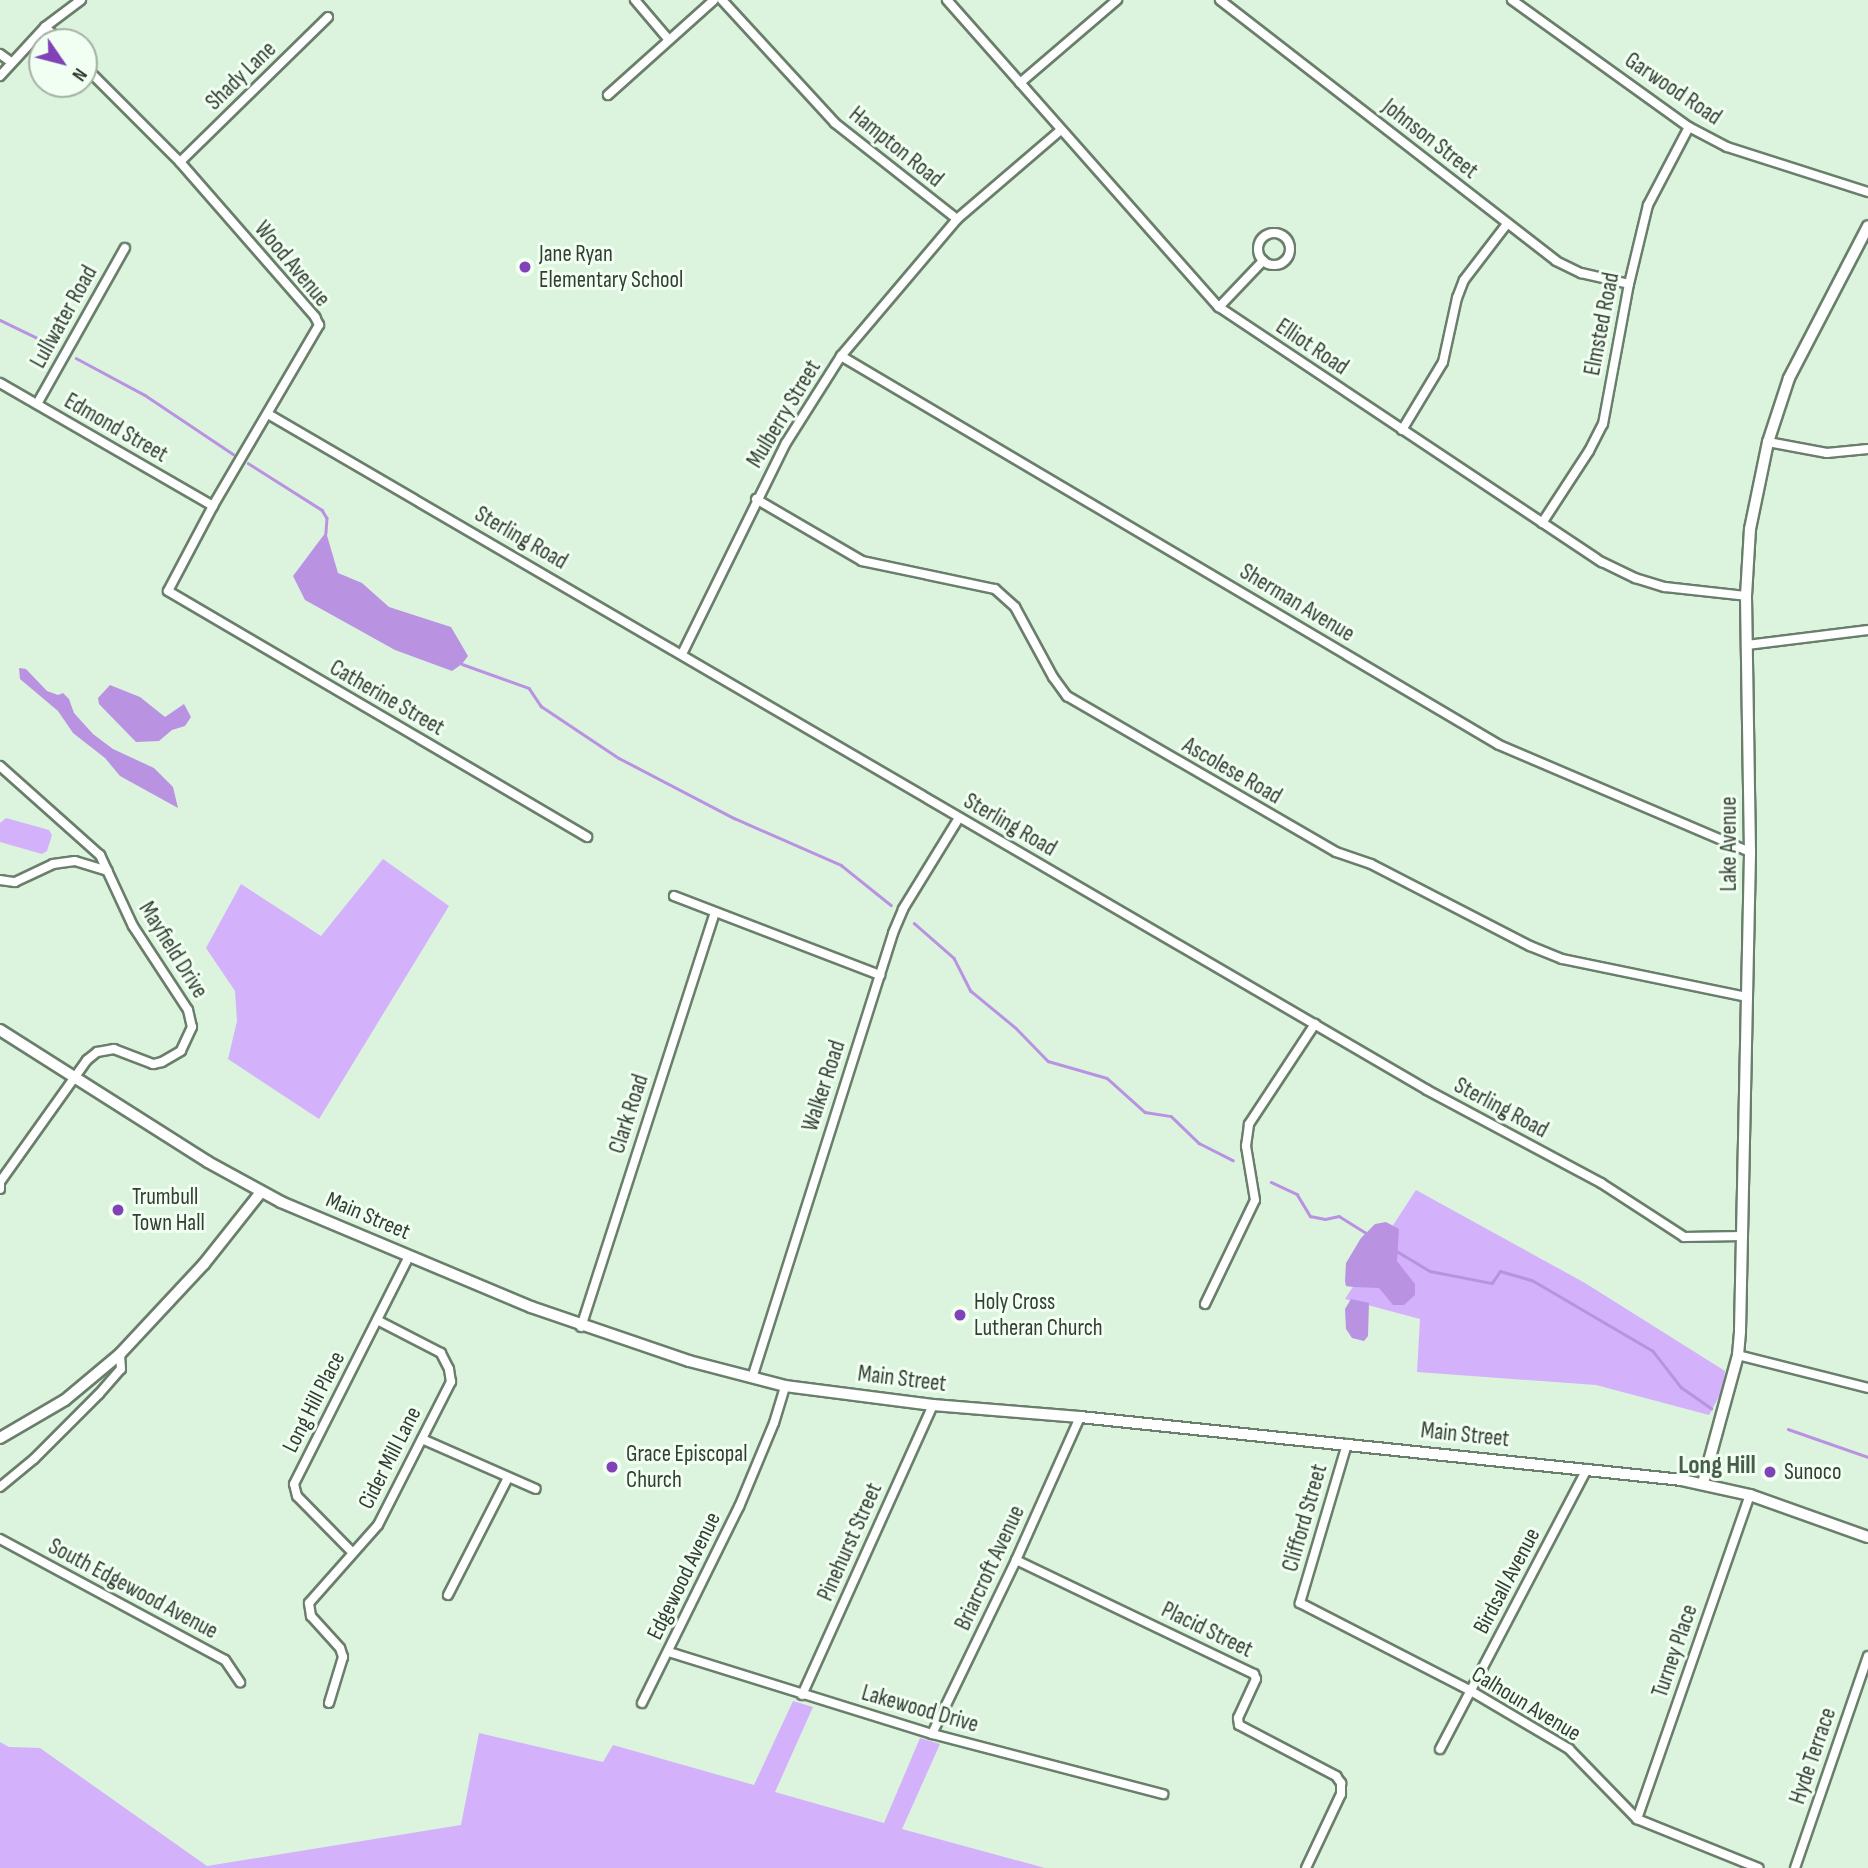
<!DOCTYPE html>
<style>
body{margin:0}
#map{position:relative;width:1868px;height:1868px;overflow:hidden;background:#dcf4de;font-family:"Sofia Sans Condensed",sans-serif}
div>[style]{position:absolute}
[style*='--x']{left:calc(var(--x)*1px);top:calc(var(--y)*1px);width:calc(var(--w)*1px);rotate:calc(var(--a)*1deg)}
.green>*{inset:0;background:#d4b1fb}
.water>*{inset:0;background:#b993e2}
.stream>*{height:2.5px;margin:-1.25px;padding:0 1.25px;transform-origin:1.25px;border-radius:1.25px;background:#b993e2}
.roads{filter:drop-shadow(2px 0 #6a7f6b) drop-shadow(-2px 0 #6a7f6b) drop-shadow(0 2px #6a7f6b) drop-shadow(0 -2px #6a7f6b)}
.minor>*{height:8px;margin:-4px;padding:0 4px;transform-origin:4px;border-radius:4px;background:#fff}
.minor>.ring{margin:-4px;padding:0;box-sizing:content-box;background:none;border:8px solid #fff;border-radius:50%}
.tertiary>*{height:10px;margin:-5px;padding:0 5px;transform-origin:5px;border-radius:5px;background:#fff}
.secondary>*{height:10px;margin:-5px;padding:0 5px;transform-origin:5px;border-radius:5px;background:#fff}
.dots>*{width:19px;height:19px;translate:-50% -50%;box-sizing:border-box;border:4px solid #f0fff1;border-radius:50%}
span{translate:-50% -50%;white-space:nowrap;text-align:center;line-height:1.15;-webkit-text-stroke:6px #f0fff1;paint-order:stroke}
.street-label{font-size:23px;color:#343d34}
.poi-label{font-size:23px;color:#343d34}
.left{translate:0 -50%;text-align:left}
.quarter-label{font-size:26px;color:#495d4b;font-weight:700}
.north{position:absolute;left:28px;top:28px;width:70px;height:70px;box-sizing:border-box;background:#f0fff1;border:2px solid #a5b1a5;border-radius:50%;rotate:125deg;font-size:19px;font-weight:700;line-height:28px;text-align:center;color:#343d34}
.north::after{content:'';display:block;margin:auto;width:24px;height:32px;background:#8142b7;clip-path:polygon(50% 0,100% 100%,50% 72%,0 100%)}
</style>
<div id="map">
<div class="green">
<i style="clip-path:polygon(6px 818px,49px 830px,52px 835px,47px 851px,42px 854px,0 842px,0 823px)"></i>
<i style="clip-path:polygon(383px 859px,449px 906px,319px 1119px,228px 1059px,237px 1021px,235px 991px,206px 948px,241px 884px,321px 936px)"></i>
<i style="clip-path:polygon(1416px 1190px,1585px 1283px,1725px 1371px,1722px 1391px,1709px 1415px,1596px 1385px,1417px 1372px,1420px 1319px,1345px 1299px)"></i>
<i style="clip-path:polygon(793px 1701px,813px 1707px,775px 1792px,884px 1823px,920px 1738px,940px 1744px,902px 1829px,1045px 1868px,0 1868px,0 1742px,9px 1747px,40px 1748px,207px 1866px,461px 1825px,479px 1733px,603px 1762px,613px 1745px,754px 1785px)"></i>
</div>
<div class="water">
<i style="clip-path:polygon(326px 532px,338px 573px,362px 583px,389px 607px,451px 627px,468px 656px,462px 664px,452px 671px,395px 650px,305px 600px,293px 576px)"></i>
<i style="clip-path:polygon(19px 668px,26px 669px,47px 691px,58px 695px,63px 693px,69px 699px,74px 713px,93px 734px,113px 749px,154px 768px,173px 787px,178px 808px,120px 776px,105px 758px,73px 733px,58px 711px,20px 679px)"></i>
<i style="clip-path:polygon(110px 685px,140px 697px,165px 717px,184px 704px,191px 717px,185px 726px,172px 730px,159px 741px,136px 742px,99px 704px,98px 698px)"></i>
<i style="clip-path:polygon(1386px 1222px,1399px 1229px,1397px 1261px,1415px 1284px,1415px 1295px,1404px 1305px,1393px 1305px,1379px 1288px,1353px 1287px,1346px 1286px,1345px 1281px,1346px 1263px,1361px 1238px,1375px 1224px)"></i>
<i style="clip-path:polygon(1351px 1299px,1369px 1303px,1368px 1336px,1364px 1341px,1352px 1338px,1346px 1329px,1345px 1309px)"></i>
</div>
<div class="stream">
<i style="--x:0;--y:320;--w:62;--a:25.7"></i>
<i style="--x:76;--y:358;--w:78;--a:28.2"></i>
<i style="--x:145;--y:395;--w:106;--a:33.8"></i>
<i style="--x:248;--y:463;--w:88;--a:32.4"></i>
<i style="--x:322;--y:510;--w:9;--a:58"></i>
<i style="--x:327;--y:518;--w:15;--a:94"></i>
<i style="--x:462;--y:664;--w:71;--a:19.7"></i>
<i style="--x:529;--y:688;--w:22;--a:56"></i>
<i style="--x:541;--y:706;--w:94;--a:33.7"></i>
<i style="--x:619;--y:758;--w:130;--a:27.6"></i>
<i style="--x:734;--y:818;--w:117;--a:23.7"></i>
<i style="--x:841;--y:865;--w:64;--a:38.7"></i>
<i style="--x:914;--y:923;--w:53;--a:41.2"></i>
<i style="--x:954;--y:958;--w:37;--a:63"></i>
<i style="--x:971;--y:991;--w:58;--a:39.4"></i>
<i style="--x:1016;--y:1028;--w:46;--a:45.9"></i>
<i style="--x:1048;--y:1061;--w:61;--a:16.1"></i>
<i style="--x:1107;--y:1078;--w:51;--a:41.8"></i>
<i style="--x:1145;--y:1112;--w:26;--a:9"></i>
<i style="--x:1171;--y:1116;--w:39;--a:44"></i>
<i style="--x:1199;--y:1143;--w:38;--a:27"></i>
<i style="--x:1271;--y:1182;--w:29;--a:25"></i>
<i style="--x:1297;--y:1194;--w:26;--a:59"></i>
<i style="--x:1310;--y:1216;--w:15;--a:11"></i>
<i style="--x:1325;--y:1219;--w:14;--a:-12"></i>
<i style="--x:1339;--y:1216;--w:34;--a:32"></i>
<i style="--x:1395;--y:1250;--w:41;--a:31"></i>
<i style="--x:1430;--y:1271;--w:63;--a:11"></i>
<i style="--x:1492;--y:1283;--w:14;--a:-56"></i>
<i style="--x:1500;--y:1271;--w:33;--a:16"></i>
<i style="--x:1532;--y:1280;--w:140;--a:30.4"></i>
<i style="--x:1653;--y:1351;--w:46;--a:52.1"></i>
<i style="--x:1681;--y:1387;--w:37;--a:35"></i>
<i style="--x:1788;--y:1429;--w:85;--a:19.3"></i>
</div>
<div class="roads">
<div class="minor">
<i style="--x:635;--y:0;--w:52;--a:49.6"></i>
<i style="--x:722;--y:0;--w:167;--a:47.4"></i>
<i style="--x:835;--y:123;--w:155;--a:38.2"></i>
<i style="--x:947;--y:0;--w:410;--a:48.5"></i>
<i style="--x:1219;--y:307;--w:460;--a:33.7"></i>
<i style="--x:1602;--y:562;--w:37;--a:26"></i>
<i style="--x:1635;--y:578;--w:31;--a:17"></i>
<i style="--x:1665;--y:587;--w:81;--a:6.3"></i>
<i style="--x:1220;--y:0;--w:425;--a:37.8"></i>
<i style="--x:1556;--y:261;--w:28;--a:26"></i>
<i style="--x:1581;--y:273;--w:49;--a:12.9"></i>
<i style="--x:1512;--y:0;--w:218;--a:35.7"></i>
<i style="--x:1689;--y:127;--w:43;--a:27.8"></i>
<i style="--x:1727;--y:147;--w:148;--a:17.7"></i>
<i style="--x:45;--y:27;--w:22;--a:43"></i>
<i style="--x:0;--y:54;--w:14;--a:36"></i>
<i style="--x:84;--y:66;--w:136;--a:45"></i>
<i style="--x:180;--y:162;--w:206;--a:48.9"></i>
<i style="--x:315;--y:317;--w:9;--a:63"></i>
<i style="--x:319;--y:325;--w:210;--a:120.4"></i>
<i style="--x:213;--y:506;--w:96;--a:117.9"></i>
<i style="--x:168;--y:591;--w:486;--a:30.4"></i>
<i style="--x:0;--y:76;--w:67;--a:-47.4"></i>
<i style="--x:45;--y:27;--w:45;--a:-36.9"></i>
<i style="--x:1020;--y:83;--w:128;--a:-40.6"></i>
<i style="--x:608;--y:95;--w:142;--a:-41.9"></i>
<i style="--x:180;--y:162;--w:207;--a:-44.4"></i>
<i class="ring" style="left:1258px;top:233px;width:24px;height:24px"></i>
<i style="--x:1219;--y:307;--w:64;--a:-46.3"></i>
<i style="--x:841;--y:356;--w:764;--a:30.59"></i>
<i style="--x:1499;--y:745;--w:273;--a:23.1"></i>
<i style="--x:0;--y:383;--w:246;--a:30"></i>
<i style="--x:37;--y:404;--w:179;--a:-60.6"></i>
<i style="--x:268;--y:414;--w:1342;--a:30.25"></i>
<i style="--x:1427;--y:1090;--w:197;--a:28.1"></i>
<i style="--x:1601;--y:1183;--w:99;--a:33"></i>
<i style="--x:1684;--y:1237;--w:59;--a:-1"></i>
<i style="--x:1402;--y:430;--w:79;--a:-58.9"></i>
<i style="--x:1443;--y:362;--w:66;--a:-77.7"></i>
<i style="--x:1457;--y:298;--w:19;--a:-69"></i>
<i style="--x:1464;--y:280;--w:71;--a:-52.5"></i>
<i style="--x:1768;--y:442;--w:60;--a:10.6"></i>
<i style="--x:1827;--y:453;--w:41;--a:-5.6"></i>
<i style="--x:756;--y:499;--w:123;--a:30.3"></i>
<i style="--x:862;--y:561;--w:136;--a:11.9"></i>
<i style="--x:995;--y:589;--w:27;--a:42"></i>
<i style="--x:1015;--y:607;--w:80;--a:61.5"></i>
<i style="--x:1053;--y:677;--w:24;--a:54"></i>
<i style="--x:1067;--y:696;--w:311;--a:30.1"></i>
<i style="--x:1336;--y:852;--w:37;--a:19"></i>
<i style="--x:1371;--y:864;--w:179;--a:27.3"></i>
<i style="--x:1530;--y:946;--w:35;--a:22"></i>
<i style="--x:1562;--y:959;--w:189;--a:11.6"></i>
<i style="--x:1542;--y:523;--w:86;--a:-56.9"></i>
<i style="--x:1589;--y:451;--w:30;--a:-63"></i>
<i style="--x:1603;--y:424;--w:142;--a:-79.5"></i>
<i style="--x:1629;--y:284;--w:81;--a:-76.5"></i>
<i style="--x:1648;--y:205;--w:88;--a:-62.3"></i>
<i style="--x:1747;--y:645;--w:122;--a:-7.1"></i>
<i style="--x:682;--y:654;--w:235;--a:-63.8"></i>
<i style="--x:786;--y:443;--w:103;--a:-57.7"></i>
<i style="--x:841;--y:356;--w:180;--a:-49.7"></i>
<i style="--x:957;--y:219;--w:137;--a:-40.6"></i>
<i style="--x:0;--y:766;--w:134;--a:41.7"></i>
<i style="--x:100;--y:855;--w:78;--a:65.1"></i>
<i style="--x:133;--y:926;--w:100;--a:56.8"></i>
<i style="--x:188;--y:1010;--w:17;--a:77"></i>
<i style="--x:192;--y:1027;--w:26;--a:115"></i>
<i style="--x:181;--y:1051;--w:22;--a:150"></i>
<i style="--x:162;--y:1062;--w:9;--a:167"></i>
<i style="--x:153;--y:1064;--w:42;--a:-159"></i>
<i style="--x:114;--y:1049;--w:17;--a:170"></i>
<i style="--x:97;--y:1052;--w:13;--a:141"></i>
<i style="--x:87;--y:1060;--w:150;--a:125.5"></i>
<i style="--x:0;--y:1182;--w:7;--a:90"></i>
<i style="--x:0;--y:880;--w:15;--a:8"></i>
<i style="--x:15;--y:882;--w:42;--a:-25.3"></i>
<i style="--x:53;--y:864;--w:22;--a:-8"></i>
<i style="--x:75;--y:861;--w:34;--a:17"></i>
<i style="--x:674;--y:896;--w:221;--a:21"></i>
<i style="--x:1205;--y:1304;--w:115;--a:-64.3"></i>
<i style="--x:1255;--y:1200;--w:55;--a:-99.5"></i>
<i style="--x:1246;--y:1146;--w:22;--a:-82"></i>
<i style="--x:1249;--y:1124;--w:120;--a:-56.6"></i>
<i style="--x:581;--y:1327;--w:434;--a:-72.1"></i>
<i style="--x:1738;--y:1355;--w:134;--a:14.2"></i>
<i style="--x:752;--y:1378;--w:467;--a:-72.4"></i>
<i style="--x:893;--y:933;--w:26;--a:-67"></i>
<i style="--x:903;--y:909;--w:107;--a:-58.4"></i>
<i style="--x:422;--y:1439;--w:124;--a:23.7"></i>
<i style="--x:1347;--y:1444;--w:166;--a:106.5"></i>
<i style="--x:1300;--y:1603;--w:192;--a:27.2"></i>
<i style="--x:1471;--y:1691;--w:114;--a:30.6"></i>
<i style="--x:1569;--y:1749;--w:98;--a:45.8"></i>
<i style="--x:1637;--y:1819;--w:131;--a:22"></i>
<i style="--x:0;--y:1487;--w:44;--a:-39.5"></i>
<i style="--x:34;--y:1459;--w:92;--a:-45"></i>
<i style="--x:99;--y:1394;--w:33;--a:-49"></i>
<i style="--x:121;--y:1369;--w:15;--a:-94"></i>
<i style="--x:0;--y:1539;--w:255;--a:28.3"></i>
<i style="--x:225;--y:1660;--w:27;--a:56"></i>
<i style="--x:352;--y:1552;--w:78;--a:-134.5"></i>
<i style="--x:297;--y:1496;--w:12;--a:-104"></i>
<i style="--x:294;--y:1484;--w:255;--a:-63.2"></i>
<i style="--x:1016;--y:1560;--w:264;--a:25.6"></i>
<i style="--x:1254;--y:1674;--w:5;--a:68"></i>
<i style="--x:1256;--y:1679;--w:43;--a:114.8"></i>
<i style="--x:1238;--y:1718;--w:7;--a:82"></i>
<i style="--x:1239;--y:1725;--w:110;--a:27.7"></i>
<i style="--x:1336;--y:1776;--w:9;--a:54"></i>
<i style="--x:1341;--y:1783;--w:11;--a:90"></i>
<i style="--x:1341;--y:1794;--w:82;--a:115.3"></i>
<i style="--x:448;--y:1595;--w:131;--a:-62.9"></i>
<i style="--x:669;--y:1652;--w:275;--a:17.3"></i>
<i style="--x:932;--y:1734;--w:239;--a:14.6"></i>
<i style="--x:802;--y:1695;--w:318;--a:-65.7"></i>
<i style="--x:329;--y:1703;--w:48;--a:-73.1"></i>
<i style="--x:343;--y:1657;--w:9;--a:-108"></i>
<i style="--x:340;--y:1648;--w:43;--a:-132.2"></i>
<i style="--x:311;--y:1616;--w:13;--a:-99"></i>
<i style="--x:309;--y:1603;--w:104;--a:-48.5"></i>
<i style="--x:378;--y:1525;--w:161;--a:-63"></i>
<i style="--x:451;--y:1382;--w:13;--a:-99"></i>
<i style="--x:449;--y:1369;--w:18;--a:-117"></i>
<i style="--x:441;--y:1353;--w:72;--a:-152.7"></i>
<i style="--x:642;--y:1703;--w:219;--a:-63.7"></i>
<i style="--x:739;--y:1507;--w:91;--a:-67.4"></i>
<i style="--x:774;--y:1423;--w:39;--a:-73"></i>
<i style="--x:932;--y:1734;--w:193;--a:-64.2"></i>
<i style="--x:1016;--y:1560;--w:157;--a:-65.9"></i>
<i style="--x:1440;--y:1749;--w:316;--a:-62.3"></i>
<i style="--x:1637;--y:1819;--w:343;--a:-70.8"></i>
<i style="--x:1795;--y:1868;--w:224;--a:-71"></i>
</div>
<div class="tertiary">
<i style="--x:1703;--y:1483;--w:133;--a:-74.7"></i>
<i style="--x:1738;--y:1355;--w:24;--a:-85"></i>
<i style="--x:1740;--y:1331;--w:479;--a:-88.8"></i>
<i style="--x:1750;--y:852;--w:256;--a:-90.9"></i>
<i style="--x:1746;--y:596;--w:67;--a:-86.6"></i>
<i style="--x:1750;--y:529;--w:89;--a:-78.3"></i>
<i style="--x:1768;--y:442;--w:67;--a:-71.8"></i>
<i style="--x:1789;--y:378;--w:171;--a:-62.5"></i>
</div>
<div class="secondary">
<i style="--x:0;--y:1030;--w:246;--a:32.4"></i>
<i style="--x:208;--y:1162;--w:83;--a:28.7"></i>
<i style="--x:281;--y:1202;--w:271;--a:22.8"></i>
<i style="--x:531;--y:1307;--w:167;--a:18.9"></i>
<i style="--x:689;--y:1361;--w:99;--a:14.6"></i>
<i style="--x:785;--y:1386;--w:149;--a:7.3"></i>
<i style="--x:933;--y:1405;--w:147;--a:4.7"></i>
<i style="--x:1080;--y:1417;--w:605;--a:5.97"></i>
<i style="--x:1682;--y:1480;--w:70;--a:12.4"></i>
<i style="--x:1750;--y:1495;--w:125;--a:19.6"></i>
<i style="--x:0;--y:1438;--w:75;--a:-30.3"></i>
<i style="--x:65;--y:1400;--w:72;--a:-39.9"></i>
<i style="--x:120;--y:1354;--w:123;--a:-47"></i>
<i style="--x:204;--y:1264;--w:92;--a:-51.6"></i>
</div>
</div>
<div class="dots">
<i style="left:525px;top:267px;background:#8142b7"></i>
<i style="left:118px;top:1210px;background:#8142b7"></i>
<i style="left:960px;top:1315px;background:#8142b7"></i>
<i style="left:612px;top:1467px;background:#8142b7"></i>
<i style="left:1770px;top:1472px;background:#8142b7"></i>
</div>
<div class="street-label">
<span style="left:241px;top:76px;rotate:-44deg">Shady Lane</span>
<span style="left:1673px;top:89px;rotate:34deg">Garwood Road</span>
<span style="left:1430px;top:139px;rotate:38deg">Johnson Street</span>
<span style="left:896px;top:147px;rotate:39deg">Hampton Road</span>
<span style="left:292px;top:264px;rotate:50deg">Wood Avenue</span>
<span style="left:64px;top:317px;rotate:-61deg">Lullwater Road</span>
<span style="left:1602px;top:324px;rotate:-79deg">Elmsted Road</span>
<span style="left:1312px;top:347px;rotate:34deg">Elliot Road</span>
<span style="left:784px;top:414px;rotate:-59deg">Mulberry Street</span>
<span style="left:116px;top:428px;rotate:30deg">Edmond Street</span>
<span style="left:521px;top:538px;rotate:30deg">Sterling Road</span>
<span style="left:1297px;top:603px;rotate:31deg">Sherman Avenue</span>
<span style="left:387px;top:698px;rotate:30deg">Catherine Street</span>
<span style="left:1232px;top:771px;rotate:30deg">Ascolese Road</span>
<span style="left:1010px;top:825px;rotate:30deg">Sterling Road</span>
<span style="left:1729px;top:844px;rotate:-90deg">Lake Avenue</span>
<span style="left:173px;top:950px;rotate:58deg">Mayfield Drive</span>
<span style="left:824px;top:1086px;rotate:-72deg">Walker Road</span>
<span style="left:1501px;top:1108px;rotate:28deg">Sterling Road</span>
<span style="left:629px;top:1114px;rotate:-72deg">Clark Road</span>
<span style="left:368px;top:1216px;rotate:23deg">Main Street</span>
<span style="left:902px;top:1379px;rotate:7deg">Main Street</span>
<span style="left:314px;top:1402px;rotate:-63deg">Long Hill Place</span>
<span style="left:1465px;top:1435px;rotate:6deg">Main Street</span>
<span style="left:390px;top:1458px;rotate:-63deg">Cider Mill Lane</span>
<span style="left:1305px;top:1518px;rotate:-74deg">Clifford Street</span>
<span style="left:850px;top:1542px;rotate:-66deg">Pinehurst Street</span>
<span style="left:990px;top:1568px;rotate:-65deg">Briarcroft Avenue</span>
<span style="left:684px;top:1576px;rotate:-64deg">Edgewood Avenue</span>
<span style="left:1507px;top:1581px;rotate:-62deg">Birdsall Avenue</span>
<span style="left:133px;top:1589px;rotate:28deg">South Edgewood Avenue</span>
<span style="left:1207px;top:1630px;rotate:26deg">Placid Street</span>
<span style="left:1675px;top:1651px;rotate:-71deg">Turney Place</span>
<span style="left:1526px;top:1704px;rotate:31deg">Calhoun Avenue</span>
<span style="left:920px;top:1709px;rotate:16deg">Lakewood Drive</span>
<span style="left:1813px;top:1756px;rotate:-71deg">Hyde Terrace</span>
</div>
<div class="poi-label">
<span class="left" style="left:539px;top:267px">Jane Ryan<br>Elementary School</span>
<span class="left" style="left:132px;top:1210px">Trumbull<br>Town Hall</span>
<span class="left" style="left:974px;top:1315px">Holy Cross<br>Lutheran Church</span>
<span class="left" style="left:626px;top:1467px">Grace Episcopal<br>Church</span>
<span class="left" style="left:1784px;top:1472px">Sunoco</span>
</div>
<div class="quarter-label">
<span style="left:1717px;top:1466px">Long Hill</span>
</div>
<div class="north">N</div>
</div>
